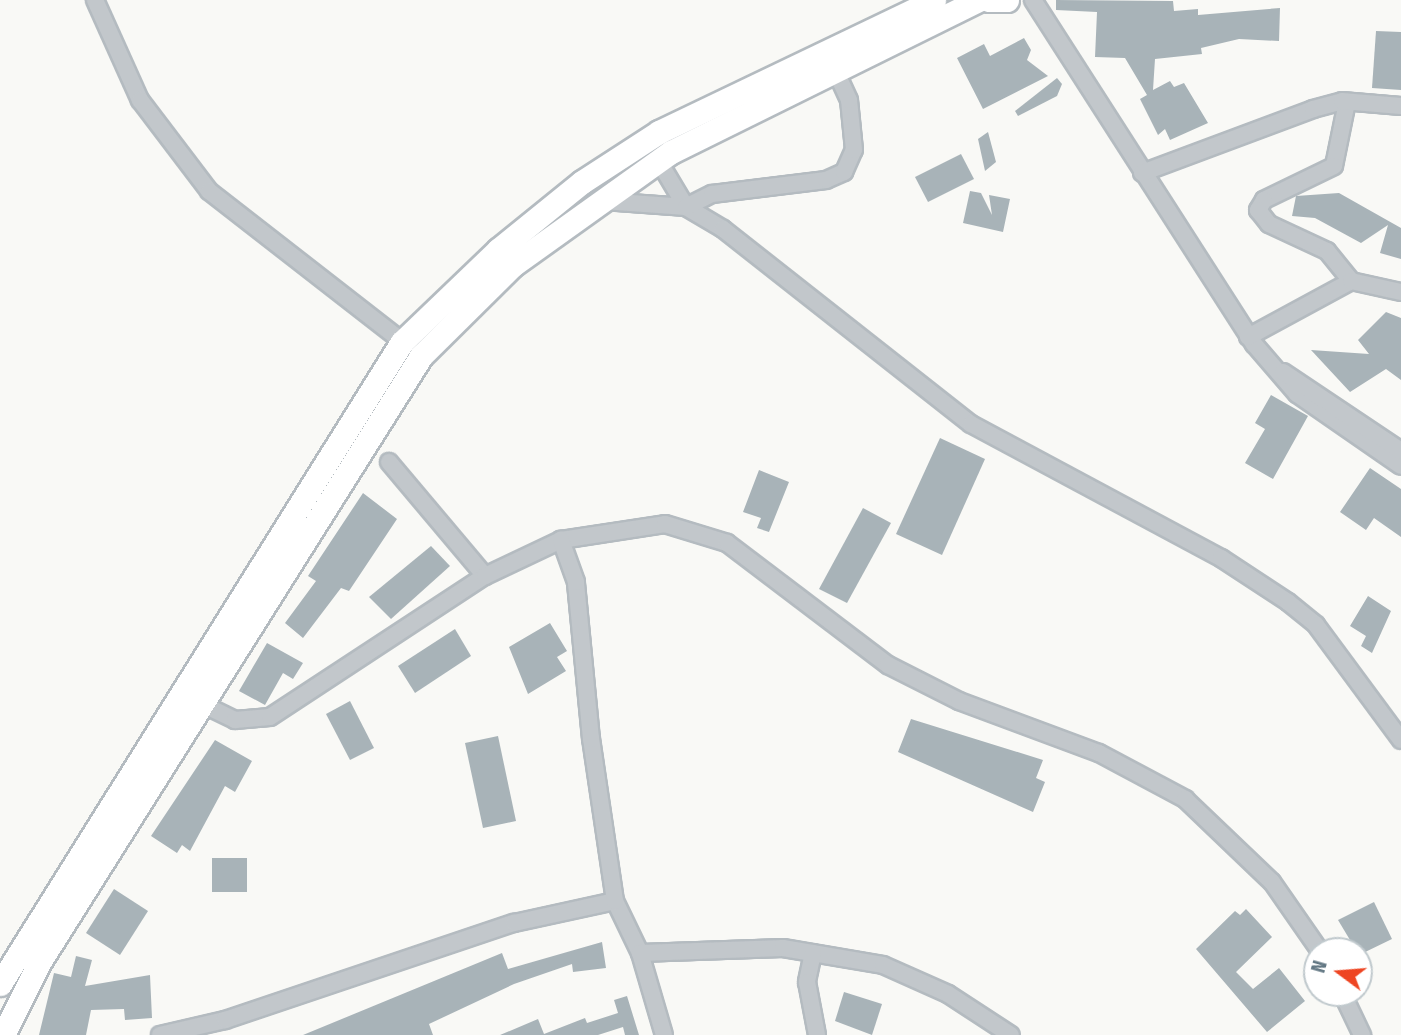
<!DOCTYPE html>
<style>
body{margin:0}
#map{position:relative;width:1401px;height:1035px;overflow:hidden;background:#f9f9f6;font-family:"Fira Sans Condensed",sans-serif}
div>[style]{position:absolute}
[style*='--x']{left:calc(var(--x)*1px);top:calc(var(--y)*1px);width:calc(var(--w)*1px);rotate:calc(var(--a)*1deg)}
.building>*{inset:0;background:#a8b3b8}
.roads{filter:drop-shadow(2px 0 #b4bbc0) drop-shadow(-2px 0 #b4bbc0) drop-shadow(0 2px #b4bbc0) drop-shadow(0 -2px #b4bbc0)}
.street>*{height:16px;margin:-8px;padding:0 8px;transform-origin:8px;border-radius:8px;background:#c2c7cb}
.secondary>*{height:23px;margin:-11.5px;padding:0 11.5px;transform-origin:11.5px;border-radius:11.5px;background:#fff}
span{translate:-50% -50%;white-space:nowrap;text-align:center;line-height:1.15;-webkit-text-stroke:7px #fff;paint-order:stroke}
.north{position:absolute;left:1303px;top:937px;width:70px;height:70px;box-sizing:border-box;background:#fff;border:2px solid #c0c9cd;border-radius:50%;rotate:286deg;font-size:19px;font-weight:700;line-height:28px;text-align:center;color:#627783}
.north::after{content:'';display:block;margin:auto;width:24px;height:32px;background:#ee4522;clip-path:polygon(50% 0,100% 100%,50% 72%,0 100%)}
</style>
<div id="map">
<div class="building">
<i style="clip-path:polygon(1056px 0,1173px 1px,1174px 11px,1198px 9px,1198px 15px,1280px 8px,1279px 41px,1239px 39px,1201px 48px,1202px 54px,1155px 59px,1153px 90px,1170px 81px,1174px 87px,1184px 83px,1208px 123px,1170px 140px,1165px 129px,1158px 135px,1140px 99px,1147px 95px,1125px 58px,1095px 57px,1097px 12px,1056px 10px)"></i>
<i style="clip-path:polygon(1376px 31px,1401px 32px,1401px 90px,1372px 88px)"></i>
<i style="clip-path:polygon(1024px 38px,1031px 50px,1027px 60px,1048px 76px,983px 109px,957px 58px,984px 44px,990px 56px)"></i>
<i style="clip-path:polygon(1057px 78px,1062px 84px,1057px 96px,1018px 116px,1015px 111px)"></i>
<i style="clip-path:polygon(988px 132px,996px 162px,985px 171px,978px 139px)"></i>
<i style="clip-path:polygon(961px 154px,974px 179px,928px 202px,915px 177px)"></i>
<i style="clip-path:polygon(970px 191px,981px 193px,992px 215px,989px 195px,1010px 199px,1003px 232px,963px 223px)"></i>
<i style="clip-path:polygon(1339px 193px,1401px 228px,1401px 259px,1380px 253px,1388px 225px,1361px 243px,1315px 218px,1292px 216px,1296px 196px)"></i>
<i style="clip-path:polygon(1386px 312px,1401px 318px,1401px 380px,1386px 369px,1350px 392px,1311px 350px,1369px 354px,1358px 340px)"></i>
<i style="clip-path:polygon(1271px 395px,1308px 416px,1273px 479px,1245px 463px,1265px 429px,1255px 423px)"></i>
<i style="clip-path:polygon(940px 438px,985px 459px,942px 555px,896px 534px)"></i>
<i style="clip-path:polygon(1370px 468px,1401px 489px,1401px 537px,1374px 518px,1366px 530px,1340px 512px)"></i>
<i style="clip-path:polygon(759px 470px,789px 482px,769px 532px,757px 528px,761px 518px,743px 512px)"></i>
<i style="clip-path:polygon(363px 493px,397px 519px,349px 591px,341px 588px,303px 638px,285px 623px,316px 581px,308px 576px)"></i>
<i style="clip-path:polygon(863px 508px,891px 523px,847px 603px,819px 589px)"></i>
<i style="clip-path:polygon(431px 546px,450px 566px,391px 619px,369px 597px)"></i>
<i style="clip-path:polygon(1368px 596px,1391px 611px,1372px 653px,1361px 646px,1366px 636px,1350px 626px)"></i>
<i style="clip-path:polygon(550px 623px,567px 651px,557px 657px,566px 671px,528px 694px,509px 647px)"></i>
<i style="clip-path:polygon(455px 629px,471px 656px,415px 693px,398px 666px)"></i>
<i style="clip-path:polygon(267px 643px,303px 663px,293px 679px,283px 673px,265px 705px,239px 691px)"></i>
<i style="clip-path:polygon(350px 701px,374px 748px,350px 760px,326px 714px)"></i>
<i style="clip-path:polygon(911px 719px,1043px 760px,1036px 778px,1045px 782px,1033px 812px,898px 752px)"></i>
<i style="clip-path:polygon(498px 736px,516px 821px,483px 828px,465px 743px)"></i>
<i style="clip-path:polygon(215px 740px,252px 761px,235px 792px,225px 786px,190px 851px,182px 845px,177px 853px,151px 836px)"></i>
<i style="clip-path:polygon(212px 858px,247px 858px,247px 892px,212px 892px)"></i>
<i style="clip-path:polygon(114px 889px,148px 911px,120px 955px,86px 933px)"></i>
<i style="clip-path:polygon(1374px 902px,1392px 939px,1359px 955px,1338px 920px)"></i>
<i style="clip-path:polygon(1246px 909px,1272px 937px,1236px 972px,1253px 989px,1279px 968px,1305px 1001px,1267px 1032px,1196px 949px,1235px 911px,1240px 915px)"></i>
<i style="clip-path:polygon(602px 942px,606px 968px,573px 972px,572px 964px,514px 984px,429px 1024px,433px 1035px,303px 1035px,502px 953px,508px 969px)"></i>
<i style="clip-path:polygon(76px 956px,92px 960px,85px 986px,150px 975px,152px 1018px,125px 1020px,124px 1009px,91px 1010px,86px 1035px,39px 1035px,54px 973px,71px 977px)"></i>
<i style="clip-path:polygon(844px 992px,882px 1004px,872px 1035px,835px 1021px)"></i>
<i style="clip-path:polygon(627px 996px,639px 1035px,625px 1035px,623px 1027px,598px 1035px,500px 1035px,538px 1019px,544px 1034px,585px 1018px,587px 1023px,618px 1013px,614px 1000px)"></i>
</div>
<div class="roads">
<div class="street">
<i style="--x:95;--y:0;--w:110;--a:65.8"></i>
<i style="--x:140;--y:100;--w:114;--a:52.8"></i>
<i style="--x:209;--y:191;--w:256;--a:37.9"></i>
<i style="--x:1033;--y:0;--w:409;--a:57.3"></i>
<i style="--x:1254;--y:344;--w:66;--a:49.3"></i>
<i style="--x:1297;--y:394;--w:126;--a:34.7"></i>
<i style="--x:1347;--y:102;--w:65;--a:101.5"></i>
<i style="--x:1334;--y:166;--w:78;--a:154.1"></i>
<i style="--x:1264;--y:200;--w:12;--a:121"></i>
<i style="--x:1258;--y:210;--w:18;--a:52"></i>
<i style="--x:1269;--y:224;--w:64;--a:25"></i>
<i style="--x:1327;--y:251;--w:38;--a:51"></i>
<i style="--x:658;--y:160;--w:55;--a:59.2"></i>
<i style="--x:1142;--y:173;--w:183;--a:-20.5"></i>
<i style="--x:1313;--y:109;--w:30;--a:-15"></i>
<i style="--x:1342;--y:101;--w:59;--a:4.8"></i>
<i style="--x:603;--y:201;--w:83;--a:4.1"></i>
<i style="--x:686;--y:207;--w:43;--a:30.7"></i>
<i style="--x:723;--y:229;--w:315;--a:38.2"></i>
<i style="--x:971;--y:424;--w:284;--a:28.2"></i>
<i style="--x:1221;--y:558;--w:80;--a:33.3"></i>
<i style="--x:1288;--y:602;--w:36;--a:39"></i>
<i style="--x:1316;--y:625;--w:143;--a:53.5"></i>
<i style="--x:686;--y:207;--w:29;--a:-27"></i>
<i style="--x:712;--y:194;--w:115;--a:-7"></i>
<i style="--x:826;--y:180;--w:20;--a:-24"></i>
<i style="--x:844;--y:172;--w:24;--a:-66"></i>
<i style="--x:854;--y:150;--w:50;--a:-95.7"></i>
<i style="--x:849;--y:100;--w:41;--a:-114.7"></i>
<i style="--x:1248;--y:337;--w:117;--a:-28.5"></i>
<i style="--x:1351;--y:281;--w:51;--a:12.4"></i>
<i style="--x:1283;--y:372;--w:142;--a:33.8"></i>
<i style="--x:389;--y:462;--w:149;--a:49.9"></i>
<i style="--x:194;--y:700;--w:46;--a:26"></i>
<i style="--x:235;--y:720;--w:35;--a:-5"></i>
<i style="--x:270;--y:717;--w:257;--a:-33.3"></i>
<i style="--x:485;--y:576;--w:84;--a:-25.3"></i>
<i style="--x:561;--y:540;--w:105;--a:-8.7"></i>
<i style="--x:665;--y:524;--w:65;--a:17"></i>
<i style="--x:727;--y:543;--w:202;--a:37.2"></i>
<i style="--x:888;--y:665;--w:80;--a:26.9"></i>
<i style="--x:959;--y:701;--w:149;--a:20.4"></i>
<i style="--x:1099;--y:753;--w:98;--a:28.1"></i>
<i style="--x:1185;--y:799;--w:120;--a:43.7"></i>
<i style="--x:1272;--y:882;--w:84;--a:55.2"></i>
<i style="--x:615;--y:901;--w:58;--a:64.3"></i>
<i style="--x:640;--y:953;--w:85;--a:73.7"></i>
<i style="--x:640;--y:953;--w:143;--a:-2"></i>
<i style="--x:783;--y:948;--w:101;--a:9.6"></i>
<i style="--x:883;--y:965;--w:71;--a:24"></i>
<i style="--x:948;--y:994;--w:75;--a:33.1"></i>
<i style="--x:813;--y:953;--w:30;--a:102"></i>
<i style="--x:807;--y:982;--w:54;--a:79.3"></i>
<i style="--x:1342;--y:993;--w:47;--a:64.5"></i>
<i style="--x:160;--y:1035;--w:67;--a:-13"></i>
<i style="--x:225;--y:1020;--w:305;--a:-18.6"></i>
<i style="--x:514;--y:923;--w:103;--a:-12.3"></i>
<i style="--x:615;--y:901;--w:164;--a:-98.4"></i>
<i style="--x:591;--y:739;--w:158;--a:-95.5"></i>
<i style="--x:576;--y:582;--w:45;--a:-109.7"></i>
</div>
<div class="secondary">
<i style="--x:989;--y:0;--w:18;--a:0"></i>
<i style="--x:0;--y:984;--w:757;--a:-57.95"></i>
<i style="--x:402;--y:342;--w:133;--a:-43.8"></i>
<i style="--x:498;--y:250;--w:108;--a:-39"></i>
<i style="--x:582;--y:182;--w:92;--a:-33"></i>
<i style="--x:659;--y:132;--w:305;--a:-25.6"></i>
<i style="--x:3;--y:1035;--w:83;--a:-63.4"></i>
<i style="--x:40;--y:961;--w:715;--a:-57.8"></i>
<i style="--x:421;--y:356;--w:129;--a:-44.7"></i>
<i style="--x:513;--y:265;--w:194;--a:-35.6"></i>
<i style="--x:671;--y:152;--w:343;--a:-26.3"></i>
</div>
</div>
<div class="north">N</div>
</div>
